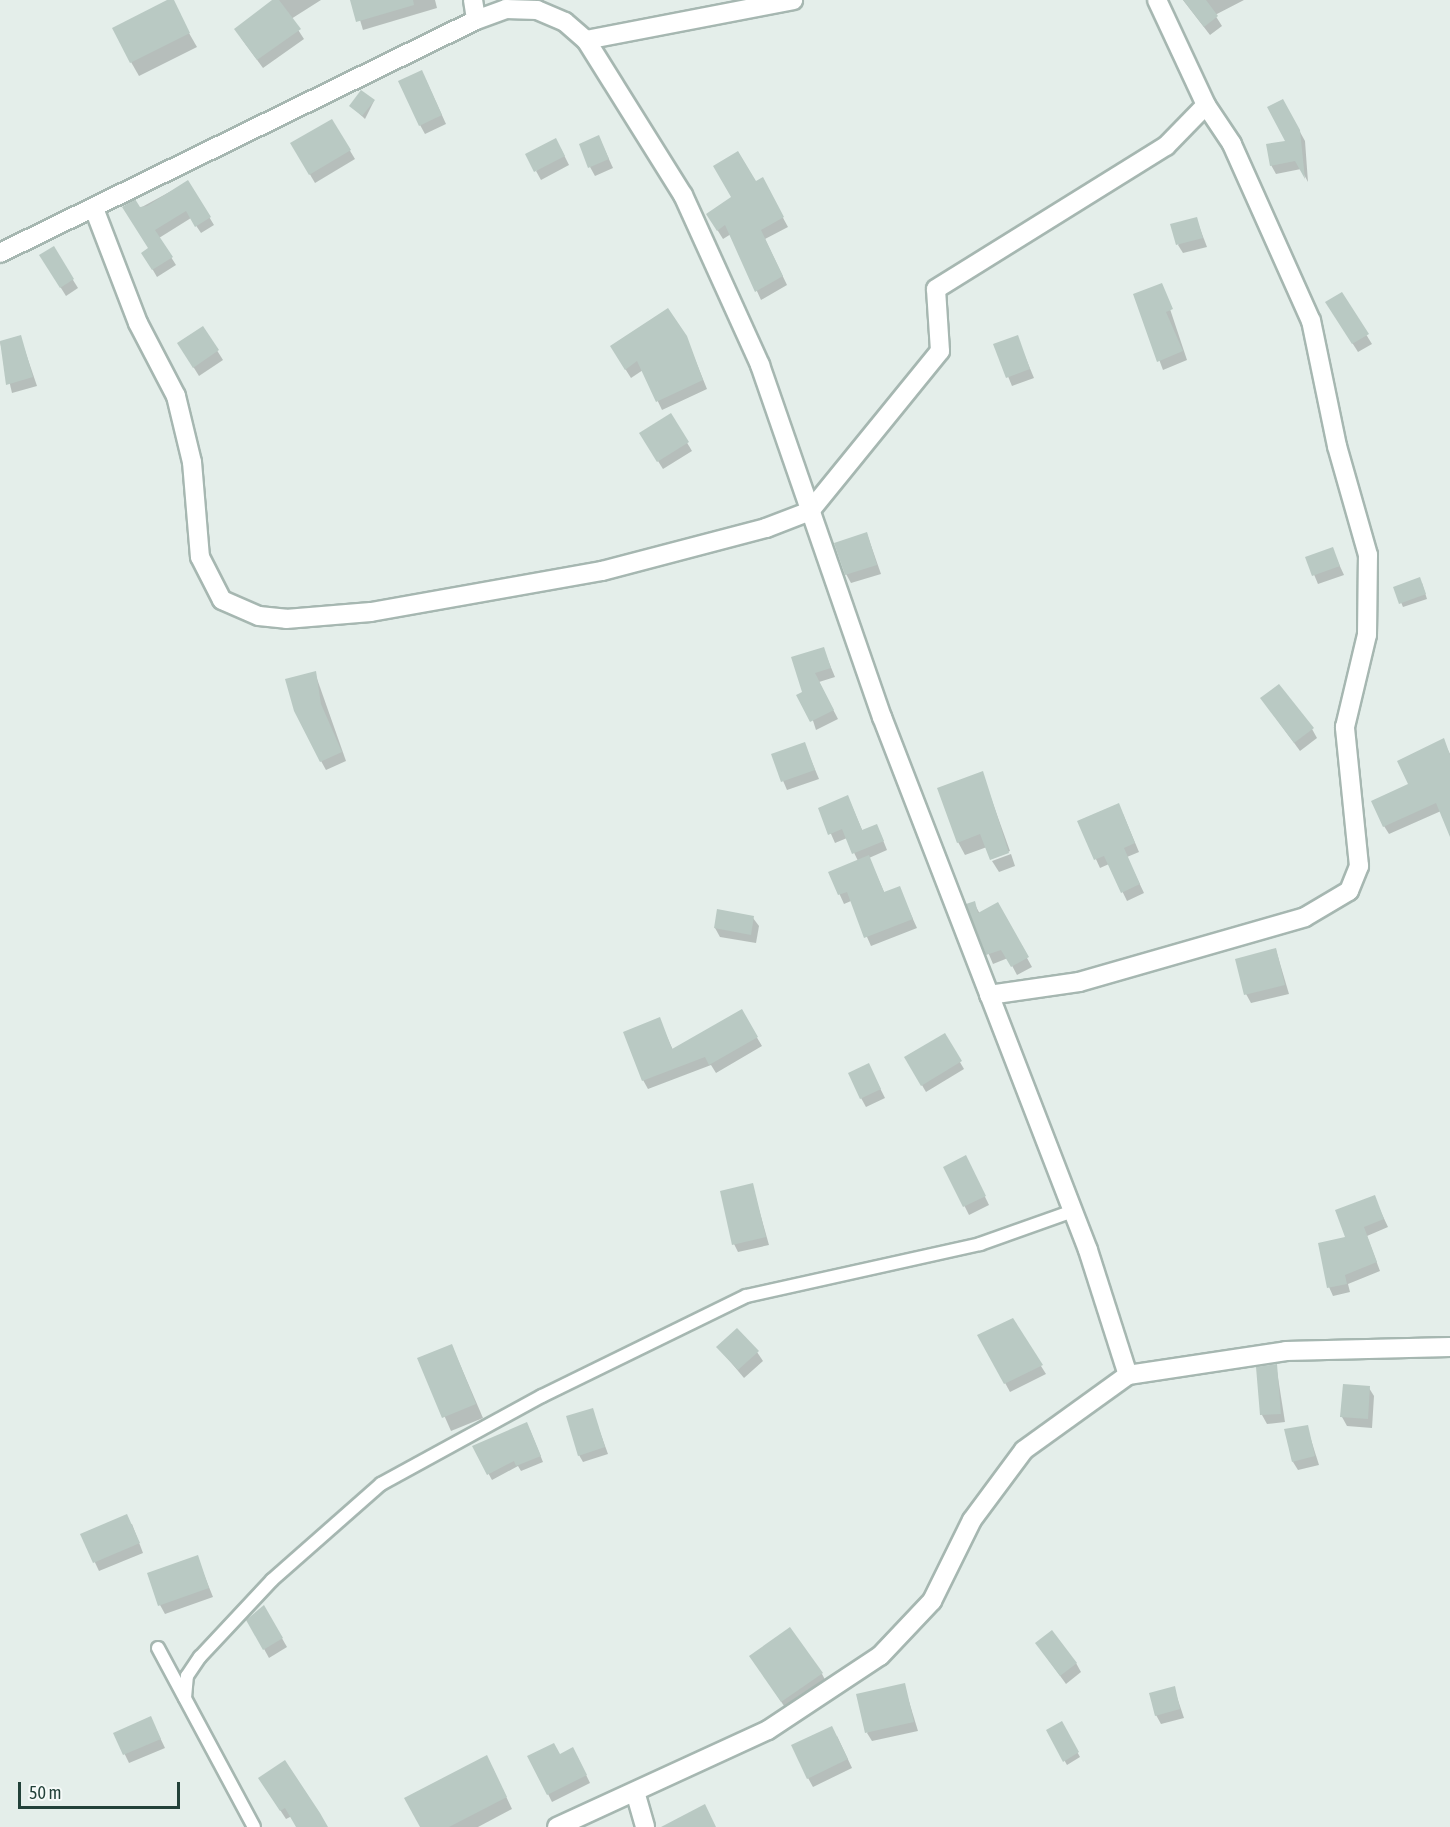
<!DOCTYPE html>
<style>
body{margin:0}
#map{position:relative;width:1450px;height:1827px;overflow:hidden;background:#e4eeea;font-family:"Asap Condensed",sans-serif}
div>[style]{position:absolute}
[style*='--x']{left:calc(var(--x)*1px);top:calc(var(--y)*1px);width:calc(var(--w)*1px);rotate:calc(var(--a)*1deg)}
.shadow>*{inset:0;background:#0003}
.building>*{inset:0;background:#b9c9c3}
.roads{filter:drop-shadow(2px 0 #a6b7b1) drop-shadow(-2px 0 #a6b7b1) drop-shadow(0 2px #a6b7b1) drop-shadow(0 -2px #a6b7b1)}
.service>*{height:12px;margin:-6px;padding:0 6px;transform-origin:6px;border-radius:6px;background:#fff}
.minor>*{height:18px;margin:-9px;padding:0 9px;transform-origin:9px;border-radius:9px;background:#fff}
span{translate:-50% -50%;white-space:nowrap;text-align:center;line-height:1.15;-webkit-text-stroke:6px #f5faf8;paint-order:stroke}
.scale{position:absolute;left:18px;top:1782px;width:162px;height:27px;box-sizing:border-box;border:3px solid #224139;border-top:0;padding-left:8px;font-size:18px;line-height:21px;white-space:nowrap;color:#224139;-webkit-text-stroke:4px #f5faf8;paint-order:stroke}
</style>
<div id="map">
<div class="shadow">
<i style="clip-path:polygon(170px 0,197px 47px,139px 76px,131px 62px)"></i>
<i style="clip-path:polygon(278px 0,321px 0,291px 19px,304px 39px,263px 68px,241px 38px)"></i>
<i style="clip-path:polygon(354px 0,435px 0,437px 8px,363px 30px)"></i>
<i style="clip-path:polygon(1183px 0,1244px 0,1215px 15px,1222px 26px,1210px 35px)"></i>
<i style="clip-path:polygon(426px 80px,446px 124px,425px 134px,420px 125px)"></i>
<i style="clip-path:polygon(374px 101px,365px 119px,351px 106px)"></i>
<i style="clip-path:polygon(1283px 101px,1305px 141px,1308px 182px,1301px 169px,1276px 174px,1271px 165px,1287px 142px)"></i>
<i style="clip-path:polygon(332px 121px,355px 159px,315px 183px,292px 144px)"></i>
<i style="clip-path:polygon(599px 137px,613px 168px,595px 176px,590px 167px)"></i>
<i style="clip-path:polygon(561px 149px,569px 165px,541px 180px,536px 171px)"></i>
<i style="clip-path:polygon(762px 179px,788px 227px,765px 239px,787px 285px,761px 300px,731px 234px,723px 239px,713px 223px)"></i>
<i style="clip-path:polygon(188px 182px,214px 225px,201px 233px,191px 218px,159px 238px,176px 265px,157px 277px,143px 253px,150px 249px,140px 208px)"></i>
<i style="clip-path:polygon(1196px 218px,1207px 247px,1183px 253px,1178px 245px)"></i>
<i style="clip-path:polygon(53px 248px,78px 288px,66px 296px,41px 256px)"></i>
<i style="clip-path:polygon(1162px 285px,1187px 360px,1163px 370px,1135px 295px)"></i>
<i style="clip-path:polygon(1341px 294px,1372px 344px,1358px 352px,1327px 303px)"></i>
<i style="clip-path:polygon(203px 328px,223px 360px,199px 376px,184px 352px)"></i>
<i style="clip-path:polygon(20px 336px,37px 386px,12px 393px,0 342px)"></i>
<i style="clip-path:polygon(686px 337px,707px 389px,662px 410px,643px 370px,631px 378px,617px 356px)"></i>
<i style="clip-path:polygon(1017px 337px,1034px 378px,1012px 386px,995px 345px)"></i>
<i style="clip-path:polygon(671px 416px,692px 451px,663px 469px,641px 434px)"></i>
<i style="clip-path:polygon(867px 534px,881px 574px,851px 583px,846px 574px)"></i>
<i style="clip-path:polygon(1332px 549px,1344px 575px,1318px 584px,1307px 558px)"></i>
<i style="clip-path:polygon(1422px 583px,1427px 599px,1403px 607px,1395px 588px)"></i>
<i style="clip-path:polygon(823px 648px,835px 677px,819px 682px,838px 719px,816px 730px,804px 693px)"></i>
<i style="clip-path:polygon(315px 673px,346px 761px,326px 770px,321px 761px)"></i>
<i style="clip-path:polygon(1262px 699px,1312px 729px,1317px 738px,1300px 751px)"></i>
<i style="clip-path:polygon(1443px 740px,1450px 754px,1450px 814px,1441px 811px,1389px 834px,1384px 826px)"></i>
<i style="clip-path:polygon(804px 743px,819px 779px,787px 790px,772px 755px)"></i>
<i style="clip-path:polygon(982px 773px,1010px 851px,991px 858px,987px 847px,965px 855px,958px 842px)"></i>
<i style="clip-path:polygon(848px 797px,863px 832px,881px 835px,887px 850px,869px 858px,885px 894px,899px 888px,917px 928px,871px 946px,851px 901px,844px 904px,830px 873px,858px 861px,847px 838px,835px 843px,820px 809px)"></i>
<i style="clip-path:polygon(1123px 814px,1139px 852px,1127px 857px,1144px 893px,1127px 901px,1109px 864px,1100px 868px,1079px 822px)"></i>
<i style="clip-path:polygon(1011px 854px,1015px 866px,999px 872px,992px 861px)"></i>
<i style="clip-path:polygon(974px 903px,980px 914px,997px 904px,1032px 967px,1017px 975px,1008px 958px,993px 964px,968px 905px)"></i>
<i style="clip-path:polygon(753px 918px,759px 926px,756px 943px,720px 937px,715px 928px)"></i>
<i style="clip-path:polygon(1276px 950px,1289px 994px,1251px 1003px,1246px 994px)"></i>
<i style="clip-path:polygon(741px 1011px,762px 1046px,716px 1073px,711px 1065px,648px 1089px,643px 1080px,659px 1019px,673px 1050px)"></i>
<i style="clip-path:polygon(944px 1035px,964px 1069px,926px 1092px,906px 1058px)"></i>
<i style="clip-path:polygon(873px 1074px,885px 1098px,866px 1107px,861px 1098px)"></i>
<i style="clip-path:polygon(970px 1166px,989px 1205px,969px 1215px,945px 1167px)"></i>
<i style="clip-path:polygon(752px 1185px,769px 1245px,738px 1252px,734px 1244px)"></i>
<i style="clip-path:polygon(1374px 1197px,1388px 1227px,1367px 1236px,1380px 1271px,1348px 1284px,1350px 1292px,1333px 1296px,1329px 1287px,1347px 1238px)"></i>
<i style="clip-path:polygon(979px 1335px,1041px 1366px,1046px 1374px,1010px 1392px)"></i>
<i style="clip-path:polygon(452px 1346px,483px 1418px,451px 1431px,419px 1358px)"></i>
<i style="clip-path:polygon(718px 1347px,757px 1352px,763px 1361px,744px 1378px)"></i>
<i style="clip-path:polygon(1276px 1365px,1285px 1422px,1267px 1424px,1262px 1415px)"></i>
<i style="clip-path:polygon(1369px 1388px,1374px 1396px,1372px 1428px,1347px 1426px,1342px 1417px)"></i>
<i style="clip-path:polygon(592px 1410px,608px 1454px,583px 1462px,579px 1455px)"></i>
<i style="clip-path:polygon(1307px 1427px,1319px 1465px,1298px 1470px,1293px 1462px)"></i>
<i style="clip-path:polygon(530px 1430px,543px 1462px,521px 1471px,518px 1466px,492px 1480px,474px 1447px)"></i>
<i style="clip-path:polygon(132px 1524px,143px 1553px,99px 1571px,82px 1535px)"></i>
<i style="clip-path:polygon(197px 1557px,213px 1597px,165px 1614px,160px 1605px)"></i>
<i style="clip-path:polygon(264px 1607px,287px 1647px,269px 1658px,248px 1620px)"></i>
<i style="clip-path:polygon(1037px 1644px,1076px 1663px,1081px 1672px,1066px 1684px)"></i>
<i style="clip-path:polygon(751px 1656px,822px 1674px,829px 1687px,790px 1715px)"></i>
<i style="clip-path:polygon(904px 1685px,918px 1731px,872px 1741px,867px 1733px)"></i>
<i style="clip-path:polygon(1174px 1688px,1184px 1718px,1161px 1724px,1156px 1715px)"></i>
<i style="clip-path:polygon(1061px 1723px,1080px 1757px,1067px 1765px,1048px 1731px)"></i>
<i style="clip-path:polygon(155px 1727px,165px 1748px,129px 1763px,115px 1734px)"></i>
<i style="clip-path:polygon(837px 1736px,852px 1768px,813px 1787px,808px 1778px)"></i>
<i style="clip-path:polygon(559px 1756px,577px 1756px,590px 1783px,552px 1802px,548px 1794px)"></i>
<i style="clip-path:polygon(493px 1769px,512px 1809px,478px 1827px,421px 1827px)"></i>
<i style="clip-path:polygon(265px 1787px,326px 1827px,298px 1827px,292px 1816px,286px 1819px)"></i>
</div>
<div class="building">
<i style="clip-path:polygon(167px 0,174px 0,190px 33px,130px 63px,112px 28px)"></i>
<i style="clip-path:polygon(272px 0,279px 0,301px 29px,257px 60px,234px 29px)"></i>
<i style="clip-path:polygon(350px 0,413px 0,414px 5px,356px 22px)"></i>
<i style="clip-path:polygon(1183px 0,1206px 0,1218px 16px,1204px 27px)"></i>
<i style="clip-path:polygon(422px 70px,442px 115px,419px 126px,398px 81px)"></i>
<i style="clip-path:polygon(361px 90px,375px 100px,362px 116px,349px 106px)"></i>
<i style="clip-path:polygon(1283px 99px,1300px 130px,1305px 179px,1295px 161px,1270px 166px,1266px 144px,1285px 141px,1267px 107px)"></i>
<i style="clip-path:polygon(332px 119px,351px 150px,309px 175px,290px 143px)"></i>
<i style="clip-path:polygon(599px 135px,609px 159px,588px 168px,579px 144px)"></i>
<i style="clip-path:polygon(556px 138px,565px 156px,534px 172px,525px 154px)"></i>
<i style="clip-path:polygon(738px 151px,756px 181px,763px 177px,784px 217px,761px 230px,783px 276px,755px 292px,725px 225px,717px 231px,706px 214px,731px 197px,713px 166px)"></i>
<i style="clip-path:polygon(188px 180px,211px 217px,195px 227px,186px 211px,155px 230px,173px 257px,152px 270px,141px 253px,148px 248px,122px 207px,135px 199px,140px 207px,147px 206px)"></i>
<i style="clip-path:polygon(1197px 217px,1203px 238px,1176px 245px,1170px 224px)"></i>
<i style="clip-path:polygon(54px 246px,74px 279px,60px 288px,39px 255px)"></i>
<i style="clip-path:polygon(1162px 283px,1173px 309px,1166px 312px,1183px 351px,1157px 362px,1133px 294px)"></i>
<i style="clip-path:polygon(1342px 292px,1369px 334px,1352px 344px,1325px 302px)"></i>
<i style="clip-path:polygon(668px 308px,687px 336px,703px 380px,656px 402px,637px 361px,625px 370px,610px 346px)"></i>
<i style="clip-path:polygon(203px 326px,219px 350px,193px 368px,177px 343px)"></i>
<i style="clip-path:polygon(21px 335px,33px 377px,6px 385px,0 341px)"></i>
<i style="clip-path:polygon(1018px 335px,1030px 369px,1006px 378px,993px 344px)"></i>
<i style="clip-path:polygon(671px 413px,689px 442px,657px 462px,639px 433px)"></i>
<i style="clip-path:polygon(867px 532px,877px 565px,845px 575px,834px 543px)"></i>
<i style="clip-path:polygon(1333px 547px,1340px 566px,1312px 576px,1305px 557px)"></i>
<i style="clip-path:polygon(1420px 577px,1426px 594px,1399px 604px,1393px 587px)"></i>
<i style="clip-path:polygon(824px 647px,831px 668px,815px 673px,834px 710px,810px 722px,796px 695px,802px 692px,791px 657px)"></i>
<i style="clip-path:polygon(316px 671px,321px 704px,342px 752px,320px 762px,294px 711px,285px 679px)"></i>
<i style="clip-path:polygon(1279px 684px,1314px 728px,1294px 743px,1260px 698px)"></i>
<i style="clip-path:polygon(1444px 738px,1450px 755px,1450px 837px,1436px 803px,1383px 827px,1371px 801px,1408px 784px,1397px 761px)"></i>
<i style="clip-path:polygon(805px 742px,815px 770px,781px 782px,771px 754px)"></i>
<i style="clip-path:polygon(983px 771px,1009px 853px,990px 860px,980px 834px,957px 843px,937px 788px)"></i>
<i style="clip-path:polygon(848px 795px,862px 830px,877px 824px,884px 841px,852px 854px,842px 829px,828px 835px,818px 808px)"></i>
<i style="clip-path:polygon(1119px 803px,1135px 843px,1124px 848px,1140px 884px,1121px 893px,1104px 856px,1094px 860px,1077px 821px)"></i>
<i style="clip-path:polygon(869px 855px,884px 892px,900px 886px,913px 919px,864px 938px,847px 892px,838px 895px,828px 872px)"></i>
<i style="clip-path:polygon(975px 901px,978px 913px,998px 902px,1029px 957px,1011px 967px,1001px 950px,986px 955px,966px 904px)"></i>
<i style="clip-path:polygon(717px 909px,754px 916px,751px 935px,714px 928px)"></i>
<i style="clip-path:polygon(1276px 948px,1285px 985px,1244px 995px,1235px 959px)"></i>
<i style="clip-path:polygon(742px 1009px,758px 1037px,709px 1065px,705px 1057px,642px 1081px,623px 1032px,660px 1017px,672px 1049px)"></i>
<i style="clip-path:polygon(945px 1033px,962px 1061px,921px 1086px,904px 1057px)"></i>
<i style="clip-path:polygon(869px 1063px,881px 1089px,860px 1099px,848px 1073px)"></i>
<i style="clip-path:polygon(966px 1155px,986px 1196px,963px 1207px,943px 1167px)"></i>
<i style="clip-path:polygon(753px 1183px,766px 1237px,732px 1245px,720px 1191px)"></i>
<i style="clip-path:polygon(1375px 1195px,1384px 1219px,1364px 1227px,1377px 1262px,1345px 1275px,1347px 1284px,1327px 1288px,1318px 1243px,1345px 1237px,1335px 1210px)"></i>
<i style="clip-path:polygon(1013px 1318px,1043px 1365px,1004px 1384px,977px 1335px)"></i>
<i style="clip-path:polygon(737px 1328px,759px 1351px,738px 1370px,716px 1347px)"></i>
<i style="clip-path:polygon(452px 1344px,476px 1404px,442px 1418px,417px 1358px)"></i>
<i style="clip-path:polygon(1277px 1364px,1281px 1414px,1260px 1415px,1256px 1367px)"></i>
<i style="clip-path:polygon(1343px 1384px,1370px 1386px,1368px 1419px,1340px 1417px)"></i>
<i style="clip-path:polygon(593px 1408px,605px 1447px,578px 1456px,566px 1416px)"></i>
<i style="clip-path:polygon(527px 1422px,541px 1456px,516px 1466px,514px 1461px,487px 1475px,472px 1446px)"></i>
<i style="clip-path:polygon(1308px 1425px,1315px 1456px,1292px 1462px,1284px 1429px)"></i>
<i style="clip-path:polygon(127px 1514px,140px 1543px,93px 1563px,80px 1534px)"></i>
<i style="clip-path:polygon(198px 1555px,209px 1588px,158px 1606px,147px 1573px)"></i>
<i style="clip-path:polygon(264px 1605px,283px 1638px,263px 1650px,246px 1620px)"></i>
<i style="clip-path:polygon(790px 1627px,823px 1673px,781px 1702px,749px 1656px)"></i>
<i style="clip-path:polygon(1052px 1630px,1077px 1663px,1060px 1676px,1035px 1643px)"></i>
<i style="clip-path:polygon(905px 1683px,914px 1722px,865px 1733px,856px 1694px)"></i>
<i style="clip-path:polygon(1175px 1686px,1180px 1709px,1155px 1716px,1149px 1693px)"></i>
<i style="clip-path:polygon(151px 1716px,161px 1739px,123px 1755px,113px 1733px)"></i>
<i style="clip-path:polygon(1062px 1721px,1079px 1752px,1063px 1762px,1046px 1730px)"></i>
<i style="clip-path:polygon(832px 1726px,848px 1759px,807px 1779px,791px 1745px)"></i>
<i style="clip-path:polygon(554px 1743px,560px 1754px,573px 1747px,587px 1775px,547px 1795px,527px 1756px)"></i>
<i style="clip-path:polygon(487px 1755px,507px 1797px,449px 1827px,420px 1827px,404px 1798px)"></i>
<i style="clip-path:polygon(285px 1760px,320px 1813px,328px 1827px,296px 1827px,285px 1808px,280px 1811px,258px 1778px)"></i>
<i style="clip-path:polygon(705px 1804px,716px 1827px,661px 1827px)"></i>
</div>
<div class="roads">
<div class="service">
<i style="--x:158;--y:1648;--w:203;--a:61.8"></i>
<i style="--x:185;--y:1698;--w:22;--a:-85"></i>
<i style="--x:187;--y:1676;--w:23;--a:-56"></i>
<i style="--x:200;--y:1657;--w:105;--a:-46.9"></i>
<i style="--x:272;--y:1580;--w:145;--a:-41.4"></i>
<i style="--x:381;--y:1484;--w:183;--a:-28.7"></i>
<i style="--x:542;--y:1396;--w:227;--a:-26.1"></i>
<i style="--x:746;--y:1296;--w:240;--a:-12.5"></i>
<i style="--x:980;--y:1244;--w:99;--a:-19.5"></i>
</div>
<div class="minor">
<i style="--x:473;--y:0;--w:20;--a:81"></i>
<i style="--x:586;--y:40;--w:211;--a:-10.9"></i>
<i style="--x:95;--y:211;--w:120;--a:69"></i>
<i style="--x:138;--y:323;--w:82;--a:62.5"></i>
<i style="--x:176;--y:396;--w:68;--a:76.4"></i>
<i style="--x:192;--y:462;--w:95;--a:85.2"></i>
<i style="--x:200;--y:557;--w:48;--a:62.9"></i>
<i style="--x:222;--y:600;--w:40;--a:23.4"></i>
<i style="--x:259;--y:616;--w:27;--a:6"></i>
<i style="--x:286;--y:619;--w:85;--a:-4.7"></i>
<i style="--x:371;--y:612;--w:235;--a:-10.1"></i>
<i style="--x:602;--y:571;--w:170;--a:-14.7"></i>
<i style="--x:766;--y:528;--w:47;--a:-21.1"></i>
<i style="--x:810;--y:511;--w:206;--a:-50.9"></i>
<i style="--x:940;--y:351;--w:62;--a:-93.7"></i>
<i style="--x:936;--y:289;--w:271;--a:-31.9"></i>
<i style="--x:1166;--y:146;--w:57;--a:-45.7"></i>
<i style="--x:0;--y:253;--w:530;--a:-26.08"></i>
<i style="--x:476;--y:20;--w:32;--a:-20"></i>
<i style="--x:506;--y:9;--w:31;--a:2"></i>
<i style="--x:537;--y:10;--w:30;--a:23"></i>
<i style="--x:565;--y:22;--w:28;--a:41"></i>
<i style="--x:586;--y:40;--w:183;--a:58"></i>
<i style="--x:683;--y:195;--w:187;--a:65.6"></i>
<i style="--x:760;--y:365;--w:373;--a:70.9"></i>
<i style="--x:882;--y:717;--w:571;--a:68.87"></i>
<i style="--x:1088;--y:1250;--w:131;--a:72.3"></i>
<i style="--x:1128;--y:1375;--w:160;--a:-8.6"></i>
<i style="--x:1286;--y:1351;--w:164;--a:-1.4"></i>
<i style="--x:989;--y:995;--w:91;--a:-8.2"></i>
<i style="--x:1079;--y:982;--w:235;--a:-16"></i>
<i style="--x:1305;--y:917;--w:51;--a:-30.6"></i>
<i style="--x:1349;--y:891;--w:27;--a:-68"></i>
<i style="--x:1359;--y:866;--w:140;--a:-95.8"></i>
<i style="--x:1345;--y:727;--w:95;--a:-76.6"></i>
<i style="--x:1367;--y:635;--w:80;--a:-89.3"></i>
<i style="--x:1368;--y:555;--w:113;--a:-105.9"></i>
<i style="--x:1337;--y:446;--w:128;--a:-101.7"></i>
<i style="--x:1311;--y:321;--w:194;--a:-114.1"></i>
<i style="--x:1232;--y:144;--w:47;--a:-123.7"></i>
<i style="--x:1206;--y:105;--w:116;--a:-115"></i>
<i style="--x:636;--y:1795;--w:33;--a:74"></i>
<i style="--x:557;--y:1827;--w:232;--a:-24.7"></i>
<i style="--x:768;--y:1730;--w:134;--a:-33.5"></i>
<i style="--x:880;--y:1656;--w:76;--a:-46.6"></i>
<i style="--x:932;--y:1601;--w:90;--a:-63.7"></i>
<i style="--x:972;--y:1520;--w:87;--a:-53.4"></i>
<i style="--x:1024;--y:1450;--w:128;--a:-35.8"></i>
</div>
</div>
<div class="scale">50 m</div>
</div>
